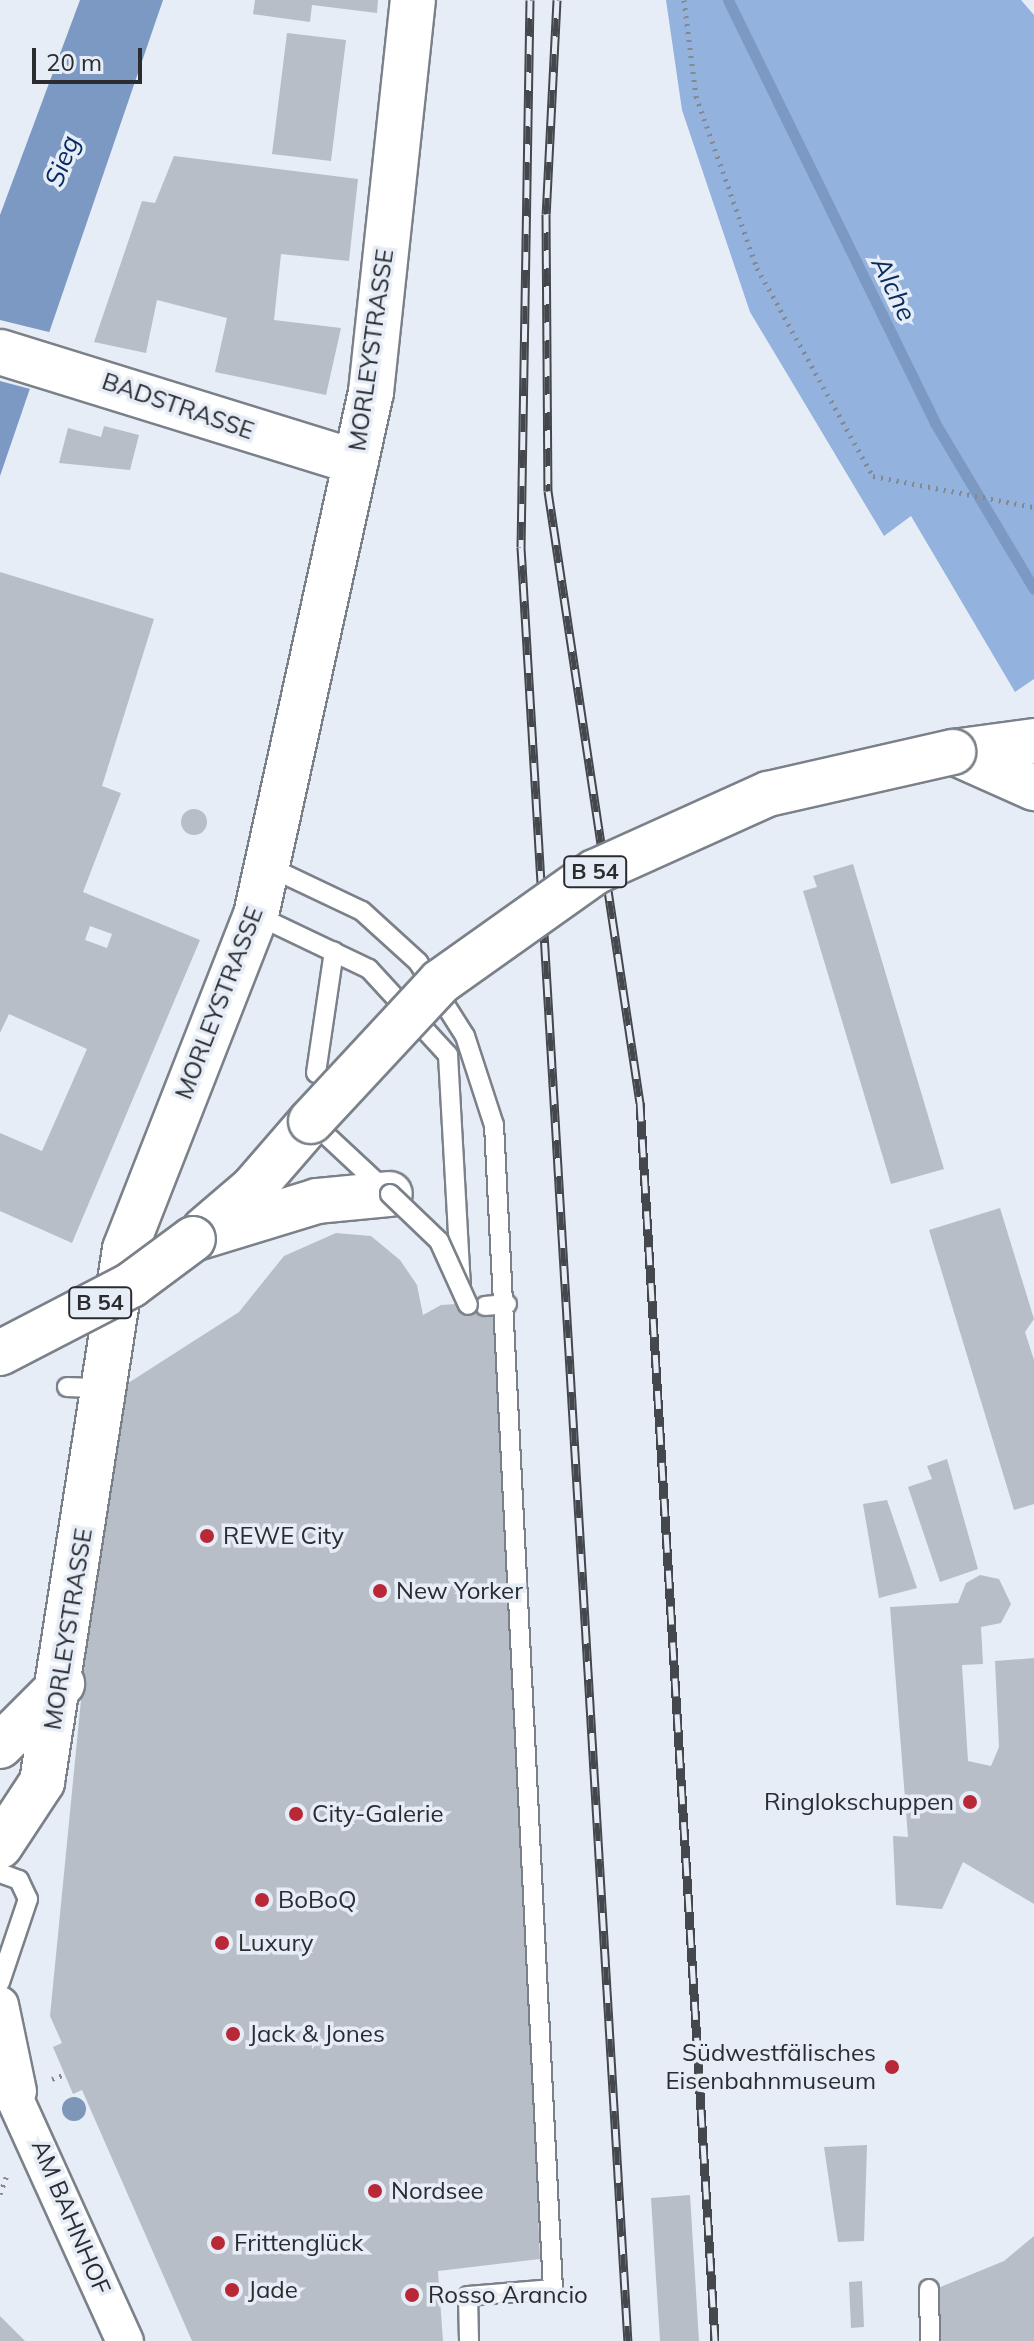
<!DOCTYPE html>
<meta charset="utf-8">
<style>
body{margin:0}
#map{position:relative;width:1034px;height:2341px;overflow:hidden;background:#e6edf6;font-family:Mulish,sans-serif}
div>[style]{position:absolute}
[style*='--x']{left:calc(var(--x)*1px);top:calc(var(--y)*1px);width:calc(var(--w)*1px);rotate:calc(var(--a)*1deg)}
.forest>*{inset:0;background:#93b2de}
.water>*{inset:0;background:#7b99c3}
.pier>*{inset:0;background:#e6edf6}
.stream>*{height:11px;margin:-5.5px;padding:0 5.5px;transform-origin:5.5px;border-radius:5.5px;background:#7b99c3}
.building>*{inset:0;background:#b7bec7}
.round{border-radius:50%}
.path>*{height:5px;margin-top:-2.5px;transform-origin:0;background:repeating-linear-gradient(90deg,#85898f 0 2px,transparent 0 8px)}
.roads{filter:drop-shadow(2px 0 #7b8189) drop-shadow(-2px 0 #7b8189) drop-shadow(0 2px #7b8189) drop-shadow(0 -2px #7b8189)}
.lane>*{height:18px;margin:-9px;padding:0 9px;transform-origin:9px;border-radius:9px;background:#fff}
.street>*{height:36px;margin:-18px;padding:0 18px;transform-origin:18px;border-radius:18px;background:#fff}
.secondary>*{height:44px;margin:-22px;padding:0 22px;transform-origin:22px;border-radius:22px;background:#fff}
.primary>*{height:44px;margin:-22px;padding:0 22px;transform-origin:22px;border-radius:22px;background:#fff}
.highway>*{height:44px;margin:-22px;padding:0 22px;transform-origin:22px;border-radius:22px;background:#fff}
.rail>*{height:9px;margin-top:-4.5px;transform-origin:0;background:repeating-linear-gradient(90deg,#e6edf6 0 18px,#44474c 0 36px);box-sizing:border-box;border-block:2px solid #44474c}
.bridges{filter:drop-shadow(2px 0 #7b8189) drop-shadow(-2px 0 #7b8189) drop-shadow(0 2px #7b8189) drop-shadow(0 -2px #7b8189)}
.lane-bridge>*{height:18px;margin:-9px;padding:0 9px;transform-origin:9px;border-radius:9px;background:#fff}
.primary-bridge>*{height:44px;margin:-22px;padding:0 22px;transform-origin:22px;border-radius:22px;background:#fff}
.trees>*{width:24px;height:24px;margin:-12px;border-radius:50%;background:#7e96b8}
.dots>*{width:22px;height:22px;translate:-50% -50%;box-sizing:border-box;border:4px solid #e6edf6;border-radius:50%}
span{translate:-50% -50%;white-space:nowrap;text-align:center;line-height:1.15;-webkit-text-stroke:7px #e6edf6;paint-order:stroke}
.shield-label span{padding:2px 6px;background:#e6edf6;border:2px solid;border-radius:6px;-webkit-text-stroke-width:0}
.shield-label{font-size:22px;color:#2a2c30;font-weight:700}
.street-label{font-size:24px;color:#2a2c30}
.poi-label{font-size:24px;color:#2a2c30}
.left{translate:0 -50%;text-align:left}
.right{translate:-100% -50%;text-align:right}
.water-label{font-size:26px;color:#052c60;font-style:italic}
.scale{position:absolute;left:32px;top:48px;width:110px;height:36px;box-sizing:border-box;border:4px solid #2a2c30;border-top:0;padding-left:10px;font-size:24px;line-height:28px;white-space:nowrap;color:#2a2c30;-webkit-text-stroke:6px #e6edf6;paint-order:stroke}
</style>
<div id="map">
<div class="forest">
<i style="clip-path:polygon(666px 0,1021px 0,1034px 15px,1034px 679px,1015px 692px,911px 516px,884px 536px,750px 312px,682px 110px)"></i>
</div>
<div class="water">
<i style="clip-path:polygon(80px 0,163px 0,0 476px,0 215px)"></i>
</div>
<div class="pier">
<i style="clip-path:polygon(0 320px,53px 333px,34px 390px,0 381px)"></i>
</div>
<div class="stream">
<i style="--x:728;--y:0;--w:471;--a:63.9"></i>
<i style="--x:935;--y:423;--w:193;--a:59.2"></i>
</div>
<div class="building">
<i style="clip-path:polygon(255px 0,378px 0,377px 13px,312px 5px,310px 22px,253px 14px)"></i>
<i style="clip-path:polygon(287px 33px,346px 40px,331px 161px,272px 154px)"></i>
<i style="clip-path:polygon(174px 156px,358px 179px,349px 261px,281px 254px,274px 320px,341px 328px,326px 395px,215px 372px,227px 318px,157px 300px,146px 353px,94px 342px,142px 201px,155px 203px)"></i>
<i style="clip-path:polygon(104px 426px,139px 435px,130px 470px,59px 463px,68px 428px,101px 437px)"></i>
<i style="clip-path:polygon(evenodd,0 572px,154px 619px,102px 786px,121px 793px,83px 892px,200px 940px,72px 1243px,0 1211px,0 1133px,42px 1151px,87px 1049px,9px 1014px,0 1033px,0 572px,90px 926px,112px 934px,107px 948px,85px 940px,90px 926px)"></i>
<i class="round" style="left:181px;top:809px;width:26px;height:26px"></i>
<i style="clip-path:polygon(853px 864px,944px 1169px,891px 1184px,803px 891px,817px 887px,813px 876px)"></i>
<i style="clip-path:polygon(1000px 1208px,1034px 1319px,1025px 1332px,1034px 1360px,1034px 1504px,1014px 1510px,929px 1230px)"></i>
<i style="clip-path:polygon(336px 1233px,371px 1236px,400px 1260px,417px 1285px,423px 1315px,441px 1305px,501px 1301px,540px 2259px,438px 2271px,443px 2341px,192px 2341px,82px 2090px,73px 2094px,53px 2047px,62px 2043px,50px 2016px,111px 1394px,239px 1312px,284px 1256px)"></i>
<i style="clip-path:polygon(947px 1459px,978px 1569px,940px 1582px,908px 1487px,932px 1479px,927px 1466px)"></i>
<i style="clip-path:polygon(887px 1500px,917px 1588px,879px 1598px,863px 1504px)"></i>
<i style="clip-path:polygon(980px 1575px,999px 1579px,1011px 1604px,1001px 1623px,981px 1627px,983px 1664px,962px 1665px,968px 1761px,991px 1766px,999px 1747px,995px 1661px,1034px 1658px,1034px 1904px,963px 1862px,942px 1909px,896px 1905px,893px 1836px,908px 1837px,890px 1607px,958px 1603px,966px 1583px)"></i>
<i style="clip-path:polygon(867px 2145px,864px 2241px,838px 2242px,824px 2147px)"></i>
<i style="clip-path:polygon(690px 2195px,699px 2341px,660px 2341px,651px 2198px)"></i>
<i style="clip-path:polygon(1034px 2236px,1034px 2341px,941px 2341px,938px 2288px,1004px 2261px)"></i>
<i style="clip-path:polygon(862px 2281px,864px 2327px,851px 2328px,849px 2282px)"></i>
<i style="clip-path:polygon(0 2316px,25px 2341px,0 2341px)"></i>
</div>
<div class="path">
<i style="--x:684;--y:0;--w:97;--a:82.9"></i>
<i style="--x:696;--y:96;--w:182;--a:70.5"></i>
<i style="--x:757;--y:268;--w:238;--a:60.9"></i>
<i style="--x:873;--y:476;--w:164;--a:10.9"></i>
<i style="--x:52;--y:2079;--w:14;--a:-21"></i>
<i style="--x:0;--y:2194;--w:23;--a:-70"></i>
</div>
<div class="roads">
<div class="lane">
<i style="--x:265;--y:865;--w:107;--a:25.4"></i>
<i style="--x:362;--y:911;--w:76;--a:42.3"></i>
<i style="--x:418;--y:962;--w:88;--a:57.6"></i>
<i style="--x:465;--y:1036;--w:94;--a:72"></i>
<i style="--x:494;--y:1125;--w:1165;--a:87.1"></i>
<i style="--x:553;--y:2289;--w:85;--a:175.3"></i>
<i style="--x:468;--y:2296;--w:45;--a:88.7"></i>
<i style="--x:256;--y:915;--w:125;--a:25.5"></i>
<i style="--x:369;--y:969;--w:117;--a:47.4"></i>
<i style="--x:448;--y:1055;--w:231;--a:86.8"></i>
<i style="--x:316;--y:1073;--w:123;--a:-81.6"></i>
<i style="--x:311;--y:1121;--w:101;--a:43"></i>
<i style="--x:485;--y:1306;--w:22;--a:-5"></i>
<i style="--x:67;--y:1387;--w:35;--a:2"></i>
<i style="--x:0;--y:1873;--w:20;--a:20"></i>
<i style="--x:19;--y:1880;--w:21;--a:65"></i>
<i style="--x:28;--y:1899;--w:88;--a:108.6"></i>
<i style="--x:929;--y:2289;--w:52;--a:88.9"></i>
</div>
<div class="street">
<i style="--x:0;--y:2005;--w:88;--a:78.2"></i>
<i style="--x:0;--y:2066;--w:302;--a:65.6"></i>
</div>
<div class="secondary">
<i style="--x:0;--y:352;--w:372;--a:17.2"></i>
<i style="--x:0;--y:1746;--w:88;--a:-45"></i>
<i style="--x:0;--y:1846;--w:77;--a:-56.7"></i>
<i style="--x:42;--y:1782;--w:539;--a:-81.15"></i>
<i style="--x:125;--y:1249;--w:359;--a:-68.6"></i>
<i style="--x:256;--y:915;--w:535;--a:-77.6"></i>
<i style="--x:371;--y:392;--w:394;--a:-83.9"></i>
</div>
<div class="primary">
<i style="--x:204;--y:1230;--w:65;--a:-40.6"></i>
<i style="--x:253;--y:1188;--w:89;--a:-49.1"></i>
<i style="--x:193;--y:1239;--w:130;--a:-17"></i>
<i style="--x:317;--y:1201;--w:73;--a:-5.5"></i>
</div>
<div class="highway">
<i style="--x:953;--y:752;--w:89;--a:24"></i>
<i style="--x:953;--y:752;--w:82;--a:-7.7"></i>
</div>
</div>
<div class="rail">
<i style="--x:530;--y:0;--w:547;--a:90.94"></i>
<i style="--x:521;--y:547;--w:1797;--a:86.59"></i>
<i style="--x:557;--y:0;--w:214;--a:92.9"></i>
<i style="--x:546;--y:214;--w:277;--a:89.6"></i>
<i style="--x:548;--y:491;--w:619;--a:81.45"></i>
<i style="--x:640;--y:1103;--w:1240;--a:86.53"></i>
</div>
<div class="bridges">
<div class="lane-bridge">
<i style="--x:390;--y:1194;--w:68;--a:43.8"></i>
<i style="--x:439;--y:1241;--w:70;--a:65.6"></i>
</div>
<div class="primary-bridge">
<i style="--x:311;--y:1121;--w:190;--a:-47.1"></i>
<i style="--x:440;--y:982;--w:190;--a:-35.4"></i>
<i style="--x:595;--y:872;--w:190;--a:-24.3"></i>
<i style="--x:768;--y:794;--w:190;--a:-12.8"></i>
<i style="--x:0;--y:1353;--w:148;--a:-27.4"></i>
<i style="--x:131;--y:1285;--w:77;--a:-36.6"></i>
</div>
</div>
<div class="trees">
<i style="left:74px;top:2109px"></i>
</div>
<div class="dots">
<i style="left:207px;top:1536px;background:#b92836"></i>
<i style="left:380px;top:1591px;background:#b92836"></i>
<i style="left:970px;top:1802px;background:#b92836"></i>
<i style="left:296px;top:1814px;background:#b92836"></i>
<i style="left:262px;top:1900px;background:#b92836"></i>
<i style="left:222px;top:1943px;background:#b92836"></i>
<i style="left:233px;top:2034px;background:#b92836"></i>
<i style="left:892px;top:2067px;background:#b92836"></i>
<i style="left:375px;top:2191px;background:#b92836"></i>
<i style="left:218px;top:2243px;background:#b92836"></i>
<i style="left:232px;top:2290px;background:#b92836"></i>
<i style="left:412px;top:2295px;background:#b92836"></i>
</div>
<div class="shield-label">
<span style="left:595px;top:872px">B 54</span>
<span style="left:100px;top:1303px">B 54</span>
</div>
<div class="street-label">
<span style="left:371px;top:350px;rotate:-82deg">MORLEYSTRASSE</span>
<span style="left:178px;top:406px;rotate:19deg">BADSTRASSE</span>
<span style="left:219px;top:1003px;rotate:-69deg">MORLEYSTRASSE</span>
<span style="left:68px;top:1629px;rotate:-81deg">MORLEYSTRASSE</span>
<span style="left:71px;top:2217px;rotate:67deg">AM BAHNHOF</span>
</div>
<div class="poi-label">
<span class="left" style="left:223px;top:1536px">REWE City</span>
<span class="left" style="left:396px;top:1591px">New Yorker</span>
<span class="right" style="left:954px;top:1802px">Ringlokschuppen</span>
<span class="left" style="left:312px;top:1814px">City-Galerie</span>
<span class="left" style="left:278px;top:1900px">BoBoQ</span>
<span class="left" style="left:238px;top:1943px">Luxury</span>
<span class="left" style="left:249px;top:2034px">Jack &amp; Jones</span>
<span class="right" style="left:876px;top:2067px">Südwestfälisches<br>Eisenbahnmuseum</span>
<span class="left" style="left:391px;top:2191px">Nordsee</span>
<span class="left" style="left:234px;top:2243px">Frittenglück</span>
<span class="left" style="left:248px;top:2290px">Jade</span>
<span class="left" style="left:428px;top:2295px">Rosso Arancio</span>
</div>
<div class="water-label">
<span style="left:62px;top:161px;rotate:-69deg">Sieg</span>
<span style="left:894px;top:289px;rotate:64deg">Alche</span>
</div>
<div class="scale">20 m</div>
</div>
